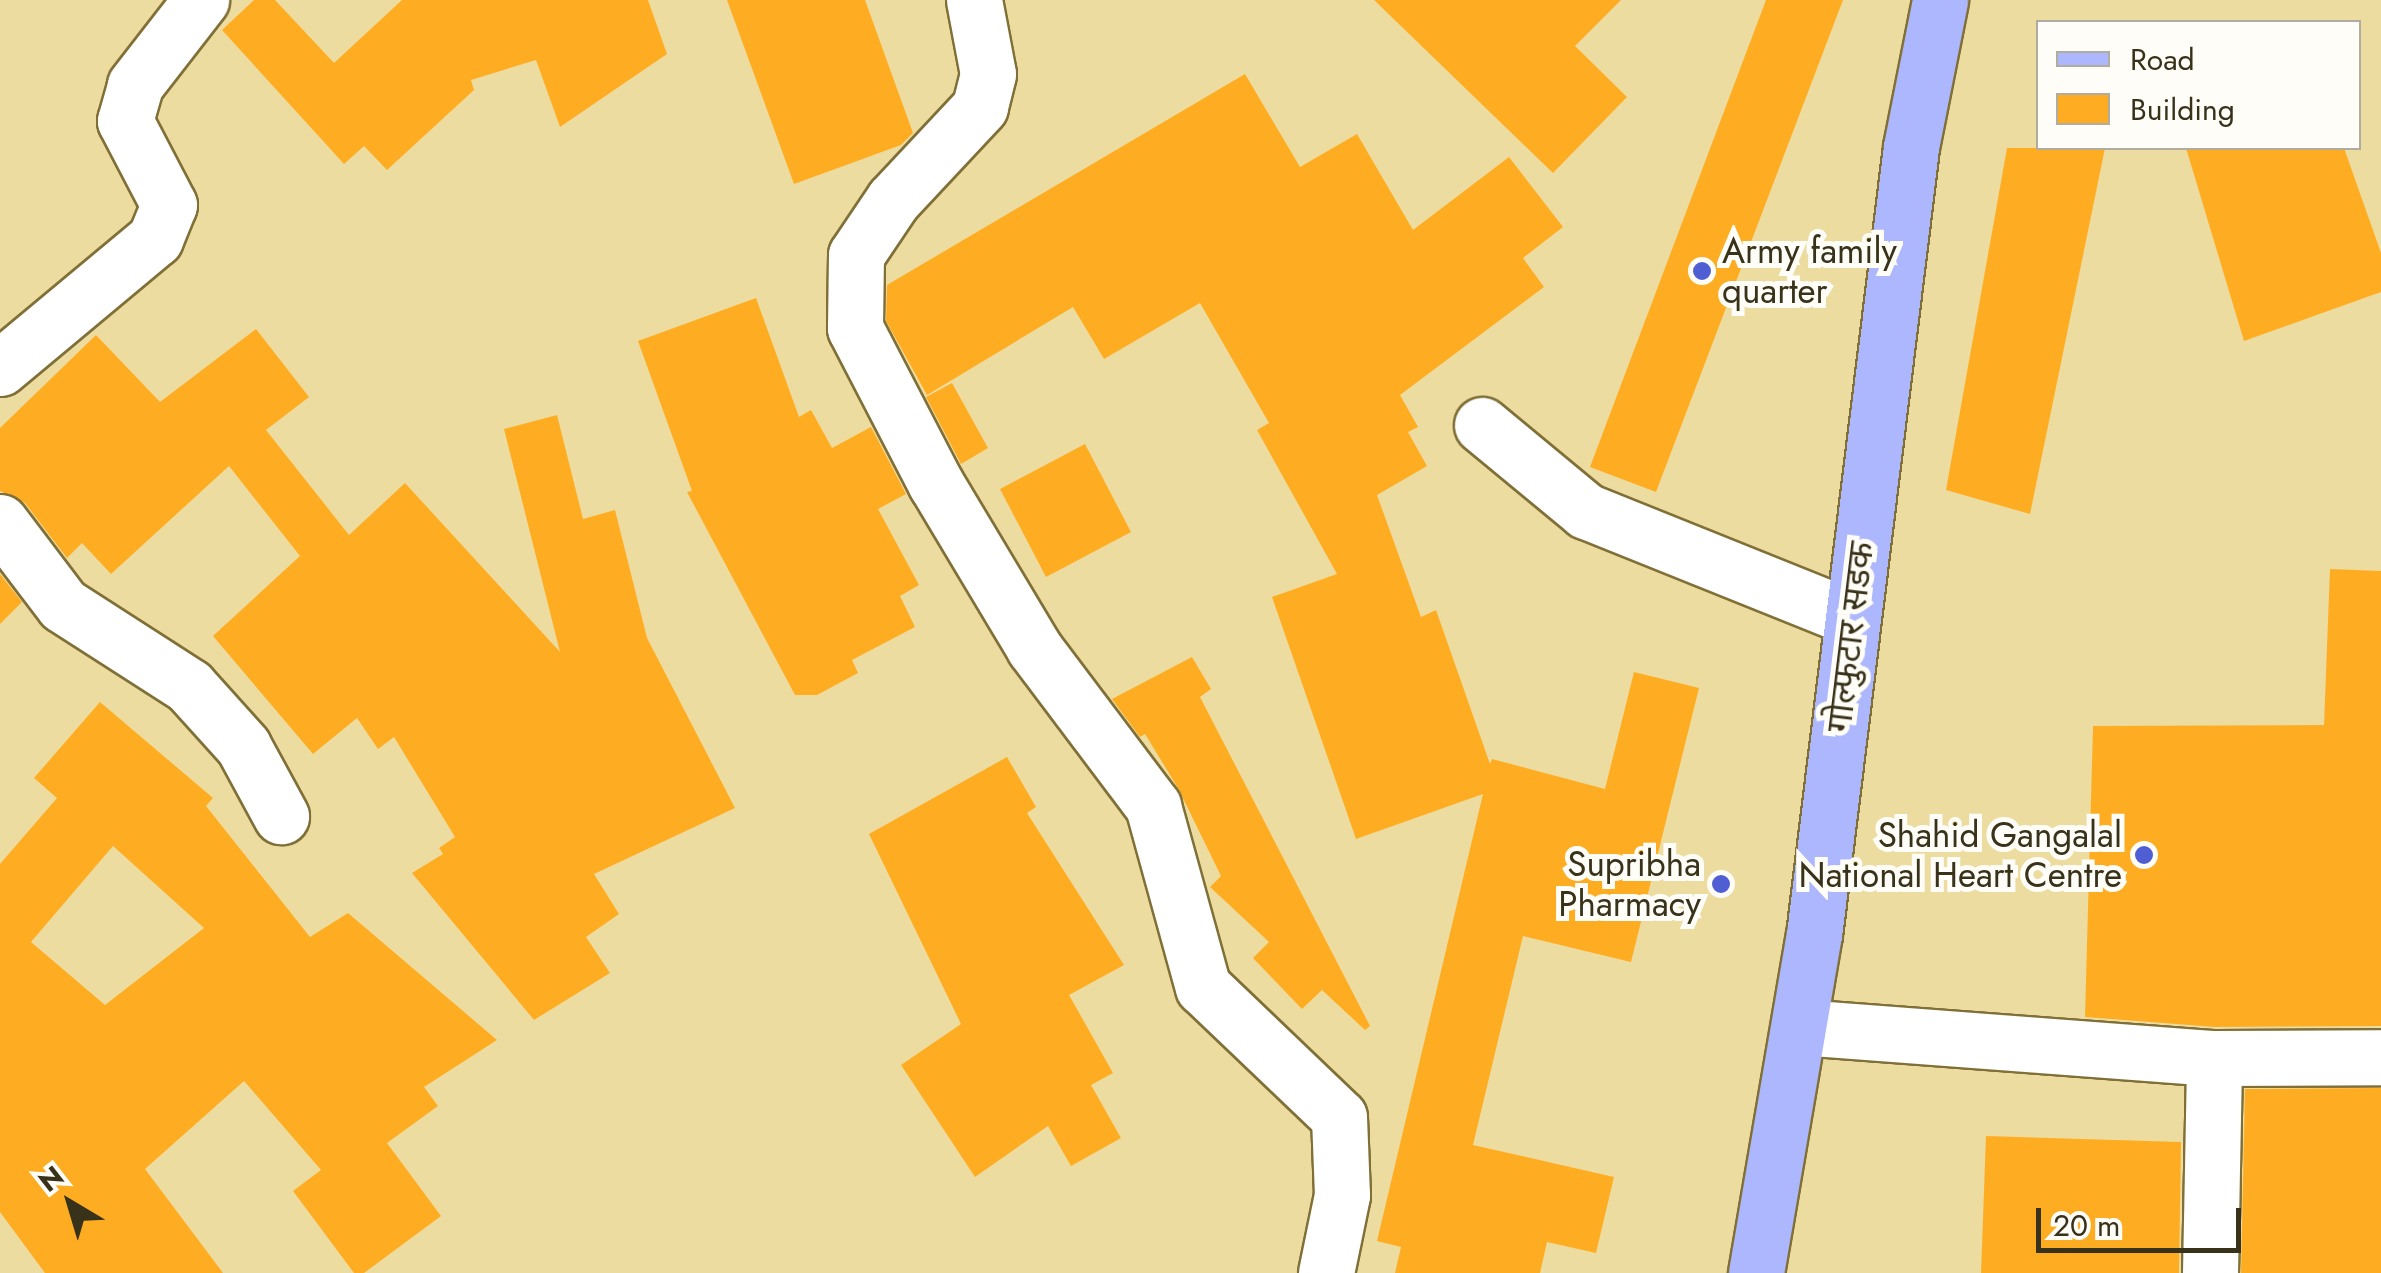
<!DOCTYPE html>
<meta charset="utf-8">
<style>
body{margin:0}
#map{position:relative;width:2381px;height:1273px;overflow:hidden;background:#eddca0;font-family:Jost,"Noto Sans Devanagari",sans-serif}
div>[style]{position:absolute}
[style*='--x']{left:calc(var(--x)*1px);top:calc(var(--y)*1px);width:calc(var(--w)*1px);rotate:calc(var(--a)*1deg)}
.building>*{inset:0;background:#fead23}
.roads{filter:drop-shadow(2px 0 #807037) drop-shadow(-2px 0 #807037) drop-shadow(0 2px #807037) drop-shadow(0 -2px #807037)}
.minor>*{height:55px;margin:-27.5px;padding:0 27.5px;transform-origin:27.5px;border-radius:27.5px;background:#fff}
.major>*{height:55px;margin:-27.5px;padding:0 27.5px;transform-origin:27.5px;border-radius:27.5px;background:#acb7fd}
.dots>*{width:28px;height:28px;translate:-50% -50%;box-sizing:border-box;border:5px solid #fffdf7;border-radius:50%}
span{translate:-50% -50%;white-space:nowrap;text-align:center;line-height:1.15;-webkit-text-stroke:10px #fffdf7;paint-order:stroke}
.poi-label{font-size:35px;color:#39321a}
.left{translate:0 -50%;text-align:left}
.right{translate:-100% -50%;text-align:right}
.street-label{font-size:35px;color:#39321a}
.legend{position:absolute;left:2036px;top:20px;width:325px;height:130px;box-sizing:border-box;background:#fffdf7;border:2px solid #b0ac9f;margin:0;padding:12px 18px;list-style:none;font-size:30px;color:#39321a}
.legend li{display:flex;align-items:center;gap:20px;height:50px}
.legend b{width:50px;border:2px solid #b0ac9f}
.north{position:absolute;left:20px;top:1153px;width:100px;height:100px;-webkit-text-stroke:8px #fffdf7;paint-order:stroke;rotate:322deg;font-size:28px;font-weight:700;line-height:40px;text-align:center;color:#39321a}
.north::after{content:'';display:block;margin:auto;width:35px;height:45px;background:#39321a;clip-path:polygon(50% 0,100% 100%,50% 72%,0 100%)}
.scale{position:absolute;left:2036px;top:1208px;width:205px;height:45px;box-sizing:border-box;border:5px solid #39321a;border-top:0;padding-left:12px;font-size:30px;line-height:35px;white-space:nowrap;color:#39321a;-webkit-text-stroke:8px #fffdf7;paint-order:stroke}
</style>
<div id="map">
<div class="building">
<i style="clip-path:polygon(254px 0,275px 0,334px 63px,402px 0,648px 0,667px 54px,560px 127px,536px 60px,471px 80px,474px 90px,387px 170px,364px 146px,344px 164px,222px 30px)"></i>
<i style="clip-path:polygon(727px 0,865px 0,913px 133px,901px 145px,794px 184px)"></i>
<i style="clip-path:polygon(1374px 0,1621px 0,1575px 46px,1627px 97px,1553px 173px)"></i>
<i style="clip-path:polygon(1766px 0,1843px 0,1656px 492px,1590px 467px)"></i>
<i style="clip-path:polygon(1245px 74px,1300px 167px,1357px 134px,1413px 230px,1509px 157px,1563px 227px,1523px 258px,1544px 287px,1400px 395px,1418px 427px,1408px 432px,1427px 466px,1377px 495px,1421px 617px,1436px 610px,1490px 764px,1492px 759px,1605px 789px,1634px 672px,1699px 688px,1631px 962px,1523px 936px,1473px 1145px,1614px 1177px,1596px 1253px,1547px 1242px,1540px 1273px,1395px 1273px,1401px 1247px,1377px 1241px,1483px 794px,1356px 839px,1272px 597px,1337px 574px,1257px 430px,1269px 423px,1200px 303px,1104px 359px,1073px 307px,927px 395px,886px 321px,887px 285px)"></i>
<i style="clip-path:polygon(2007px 148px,2105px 148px,2030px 514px,1946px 490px)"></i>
<i style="clip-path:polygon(2186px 148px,2344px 148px,2381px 253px,2381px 292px,2244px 341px)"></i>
<i style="clip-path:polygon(756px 298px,799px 417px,811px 410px,832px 448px,871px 427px,906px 494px,878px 509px,919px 585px,900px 596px,915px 627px,852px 660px,858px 673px,817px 695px,795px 695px,687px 492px,692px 491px,638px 341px)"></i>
<i style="clip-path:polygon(256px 329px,309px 397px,266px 430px,349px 535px,405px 483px,560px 652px,504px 429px,557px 415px,583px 519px,615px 510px,647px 638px,735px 808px,594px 874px,619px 914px,586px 937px,610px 973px,534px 1020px,412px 873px,443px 854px,439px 848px,455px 837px,394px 737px,378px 749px,357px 718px,313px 754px,213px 636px,300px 556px,229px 466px,111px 574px,82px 543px,67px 558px,25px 503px,0 491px,0 428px,96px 335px,160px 402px)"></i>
<i style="clip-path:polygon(952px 383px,988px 448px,961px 464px,926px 397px)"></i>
<i style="clip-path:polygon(1085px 444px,1131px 532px,1046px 577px,1000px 489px)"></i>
<i style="clip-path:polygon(2330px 569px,2381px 571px,2381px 1026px,2215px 1027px,2085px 1017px,2093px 726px,2324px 725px)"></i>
<i style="clip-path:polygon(0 574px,22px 602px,0 624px)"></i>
<i style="clip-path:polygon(1192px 657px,1211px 689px,1200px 697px,1370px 1026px,1365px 1030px,1322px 990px,1302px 1009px,1253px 958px,1269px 942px,1210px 887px,1221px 876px,1178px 788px,1145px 734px,1140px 737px,1112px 699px)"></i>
<i style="clip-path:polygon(evenodd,100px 702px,213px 798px,206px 806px,310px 937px,348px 913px,497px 1040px,424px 1087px,438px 1106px,387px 1143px,441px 1216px,364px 1273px,354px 1273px,293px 1191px,321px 1170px,244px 1081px,145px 1169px,223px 1273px,45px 1273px,0 1212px,0 864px,57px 798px,34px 778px,100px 702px,113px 846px,204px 928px,105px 1005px,31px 942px,113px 846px)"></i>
<i style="clip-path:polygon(1007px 757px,1036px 807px,1027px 813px,1124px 965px,1069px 995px,1113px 1073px,1091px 1085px,1121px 1138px,1071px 1166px,1048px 1126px,975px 1177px,901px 1065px,961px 1024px,869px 834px)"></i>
<i style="clip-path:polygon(2381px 1088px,2381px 1273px,2241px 1273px,2245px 1089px)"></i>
<i style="clip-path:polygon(1986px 1136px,2181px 1142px,2179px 1273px,1981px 1273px)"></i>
</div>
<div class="roads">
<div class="minor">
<i style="--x:974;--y:0;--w:75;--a:79.3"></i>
<i style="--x:988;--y:74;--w:34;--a:104"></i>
<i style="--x:980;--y:107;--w:127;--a:133.1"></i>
<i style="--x:893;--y:200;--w:66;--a:123.9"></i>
<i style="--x:856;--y:255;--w:73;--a:90.8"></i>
<i style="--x:855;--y:328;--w:176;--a:62.6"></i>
<i style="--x:936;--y:484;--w:191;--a:59.1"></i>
<i style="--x:1034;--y:648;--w:198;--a:53"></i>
<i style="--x:1153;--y:806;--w:188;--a:74.6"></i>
<i style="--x:1203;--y:987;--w:188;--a:43.7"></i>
<i style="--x:1339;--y:1117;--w:78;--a:87.8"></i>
<i style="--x:1342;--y:1195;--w:80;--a:101.6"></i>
<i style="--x:0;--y:368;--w:202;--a:-39.8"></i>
<i style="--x:155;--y:239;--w:37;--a:-68"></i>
<i style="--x:169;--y:205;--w:95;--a:-117.6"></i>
<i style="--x:125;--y:121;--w:37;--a:-74"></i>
<i style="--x:135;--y:85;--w:108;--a:-52.2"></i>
<i style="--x:1482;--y:425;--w:135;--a:39.6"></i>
<i style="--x:1586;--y:511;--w:287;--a:21.9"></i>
<i style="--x:0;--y:522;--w:104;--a:52.8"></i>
<i style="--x:63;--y:605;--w:150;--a:32.7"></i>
<i style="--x:189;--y:686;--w:81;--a:48"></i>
<i style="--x:243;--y:746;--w:80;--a:61.5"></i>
<i style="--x:1800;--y:1027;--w:415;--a:4.3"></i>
<i style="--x:2214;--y:1058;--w:167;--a:-0.3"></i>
<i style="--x:2210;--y:1273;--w:215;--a:-88.9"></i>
</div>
<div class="major">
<i style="--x:1756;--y:1273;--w:343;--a:-80.3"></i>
<i style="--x:1814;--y:935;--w:794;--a:-82.98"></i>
<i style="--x:1911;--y:147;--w:150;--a:-78.8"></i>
</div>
</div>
<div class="dots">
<i style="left:1702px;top:271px;background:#505ed4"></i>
<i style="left:2144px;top:855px;background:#505ed4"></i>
<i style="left:1721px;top:884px;background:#505ed4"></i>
</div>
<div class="poi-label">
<span class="left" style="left:1722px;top:271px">Army family<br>quarter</span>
<span class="right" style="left:2122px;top:855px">Shahid Gangalal<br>National Heart Centre</span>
<span class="right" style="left:1701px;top:884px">Supribha<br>Pharmacy</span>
</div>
<div class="street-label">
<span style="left:1850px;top:637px;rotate:-83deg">गोल्फुटार सडक</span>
</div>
<ul class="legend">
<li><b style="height:12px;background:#acb7fd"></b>Road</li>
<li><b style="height:28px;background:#fead23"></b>Building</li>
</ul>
<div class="north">N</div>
<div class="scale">20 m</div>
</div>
